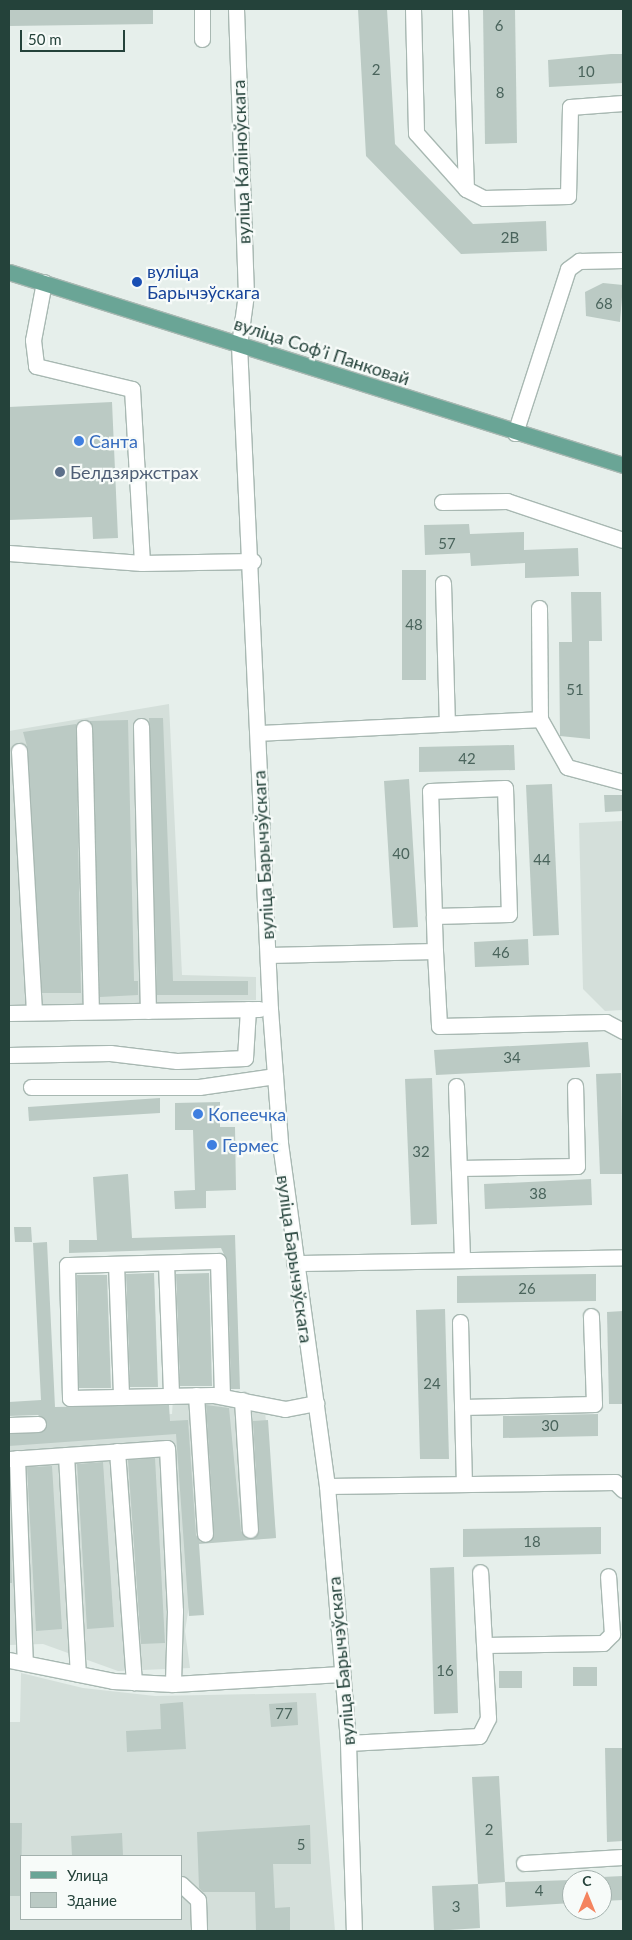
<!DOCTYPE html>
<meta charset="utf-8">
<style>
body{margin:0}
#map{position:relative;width:632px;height:1940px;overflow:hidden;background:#e6efeb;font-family:Lato,sans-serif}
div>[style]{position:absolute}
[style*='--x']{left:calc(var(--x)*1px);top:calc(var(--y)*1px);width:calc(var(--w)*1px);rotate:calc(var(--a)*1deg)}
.built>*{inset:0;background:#d4dfda}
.building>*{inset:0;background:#bbcac4}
.roads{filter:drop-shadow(1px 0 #a8b8b2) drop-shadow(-1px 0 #a8b8b2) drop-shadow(0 1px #a8b8b2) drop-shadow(0 -1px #a8b8b2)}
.minor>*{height:15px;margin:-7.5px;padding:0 7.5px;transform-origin:7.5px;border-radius:7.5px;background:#fff}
.major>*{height:15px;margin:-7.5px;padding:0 7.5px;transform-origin:7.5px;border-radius:7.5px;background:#6aa596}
.dots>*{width:14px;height:14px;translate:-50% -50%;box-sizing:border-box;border:2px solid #f7fbf9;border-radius:50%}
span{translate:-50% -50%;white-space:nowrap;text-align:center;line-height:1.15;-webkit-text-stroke:4.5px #f7fbf9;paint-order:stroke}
.number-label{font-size:15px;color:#4a645c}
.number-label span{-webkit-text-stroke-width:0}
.street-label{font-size:18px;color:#24423a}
.transit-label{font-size:18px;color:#164399}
.left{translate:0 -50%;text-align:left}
.shop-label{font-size:18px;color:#366cbe}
.service-label{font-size:18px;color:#4e5e75}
.frame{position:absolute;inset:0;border:10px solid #24423a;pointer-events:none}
.legend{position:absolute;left:20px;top:1855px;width:162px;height:65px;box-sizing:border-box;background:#f7fbf9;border:1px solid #a3b1ad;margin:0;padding:6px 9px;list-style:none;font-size:15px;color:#24423a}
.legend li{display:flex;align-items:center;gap:10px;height:25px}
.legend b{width:25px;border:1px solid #a3b1ad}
.north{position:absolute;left:562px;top:1870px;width:50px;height:50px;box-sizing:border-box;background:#f7fbf9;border:1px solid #a3b1ad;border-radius:50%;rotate:0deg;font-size:14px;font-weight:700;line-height:20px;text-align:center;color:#24423a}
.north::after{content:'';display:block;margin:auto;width:18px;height:22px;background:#f4845f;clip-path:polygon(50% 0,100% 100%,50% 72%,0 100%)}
.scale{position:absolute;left:20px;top:30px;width:105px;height:22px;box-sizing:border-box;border:2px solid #24423a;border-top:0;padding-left:6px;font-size:15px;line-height:18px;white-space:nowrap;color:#24423a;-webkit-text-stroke:4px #f7fbf9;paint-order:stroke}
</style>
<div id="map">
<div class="built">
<i style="clip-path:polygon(169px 704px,182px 975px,256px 977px,256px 1000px,9px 1007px,9px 731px)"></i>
<i style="clip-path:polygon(623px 821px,623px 1010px,605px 1011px,583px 989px,579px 823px)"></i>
<i style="clip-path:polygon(173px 1398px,231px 1401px,265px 1411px,276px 1538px,199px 1543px,185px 1631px,190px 1668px,118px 1671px,43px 1644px,9px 1645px,9px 1423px,172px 1414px)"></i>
<i style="clip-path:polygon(evenodd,21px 1673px,83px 1688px,155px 1696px,316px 1693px,335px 1931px,9px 1931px,9px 1722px,20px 1722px,21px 1673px,21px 1856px,181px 1856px,181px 1919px,21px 1919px,21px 1856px)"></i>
</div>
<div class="building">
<i style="clip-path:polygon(9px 9px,153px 9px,153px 24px,9px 26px)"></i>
<i style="clip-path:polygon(358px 9px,387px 9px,395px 144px,473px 224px,546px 221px,547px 251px,461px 254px,366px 156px)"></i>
<i style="clip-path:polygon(483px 9px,515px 9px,517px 143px,485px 144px)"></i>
<i style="clip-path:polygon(611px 54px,623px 54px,623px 83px,549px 87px,548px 60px)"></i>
<i style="clip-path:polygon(603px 283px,623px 285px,620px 322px,586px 316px,585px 292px)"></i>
<i style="clip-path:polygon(112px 402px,118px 538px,93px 539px,92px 517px,9px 520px,9px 407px)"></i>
<i style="clip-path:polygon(469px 524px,470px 534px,524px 532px,524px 550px,578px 548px,579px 576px,525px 578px,525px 563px,471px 566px,470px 553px,425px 555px,424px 525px)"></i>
<i style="clip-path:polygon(402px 570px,426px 570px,426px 680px,402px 680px)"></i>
<i style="clip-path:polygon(571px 592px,601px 592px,602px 641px,589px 641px,590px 739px,560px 736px,559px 642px,572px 642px)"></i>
<i style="clip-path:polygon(149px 718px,163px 718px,173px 981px,248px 981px,248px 995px,157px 995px)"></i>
<i style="clip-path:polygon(128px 720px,134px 981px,138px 981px,138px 995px,100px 997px,90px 721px)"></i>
<i style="clip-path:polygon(76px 724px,81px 993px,42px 993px,28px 750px,23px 732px)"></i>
<i style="clip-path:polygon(514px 745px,515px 770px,419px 772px,419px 747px)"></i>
<i style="clip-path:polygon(409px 779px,418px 927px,393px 928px,384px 781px)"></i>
<i style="clip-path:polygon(552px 784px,559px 935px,533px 936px,526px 785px)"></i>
<i style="clip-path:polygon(604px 795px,623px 795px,623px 811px,605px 812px)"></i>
<i style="clip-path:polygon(528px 939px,529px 965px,475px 967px,474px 942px)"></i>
<i style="clip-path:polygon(588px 1042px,590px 1067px,436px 1075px,434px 1050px)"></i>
<i style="clip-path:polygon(621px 1073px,623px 1174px,600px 1174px,596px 1074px)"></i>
<i style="clip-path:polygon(432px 1078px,437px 1224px,411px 1225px,405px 1079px)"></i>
<i style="clip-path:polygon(160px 1098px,160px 1113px,29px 1121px,28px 1107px)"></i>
<i style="clip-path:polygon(220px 1102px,220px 1127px,235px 1127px,236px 1190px,206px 1191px,206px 1208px,175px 1209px,174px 1191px,195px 1190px,193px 1130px,175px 1130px,175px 1103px)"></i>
<i style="clip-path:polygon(128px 1174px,132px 1238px,235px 1235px,240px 1389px,231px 1389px,227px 1261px,221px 1248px,69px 1253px,69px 1240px,97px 1240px,93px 1177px)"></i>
<i style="clip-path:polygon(591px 1179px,592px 1205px,485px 1209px,484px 1184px)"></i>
<i style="clip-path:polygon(14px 1227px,31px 1227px,32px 1242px,15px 1242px)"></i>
<i style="clip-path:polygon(47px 1242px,55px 1407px,169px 1405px,170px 1421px,188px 1420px,196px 1535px,200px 1542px,210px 1542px,214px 1533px,206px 1405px,229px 1408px,241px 1531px,250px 1539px,259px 1529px,253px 1421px,268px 1420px,276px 1538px,199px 1544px,204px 1615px,189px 1616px,176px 1434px,9px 1446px,9px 1434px,39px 1433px,47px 1424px,38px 1415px,9px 1416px,9px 1402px,41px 1400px,33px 1243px)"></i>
<i style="clip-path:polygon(154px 1273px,158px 1387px,130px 1387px,126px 1274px)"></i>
<i style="clip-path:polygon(209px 1273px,212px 1386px,180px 1386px,176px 1274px)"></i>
<i style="clip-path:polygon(596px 1274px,596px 1301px,457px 1303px,457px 1276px)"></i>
<i style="clip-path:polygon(77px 1275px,107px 1275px,111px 1388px,79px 1388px)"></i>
<i style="clip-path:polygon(445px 1309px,449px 1459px,420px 1459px,416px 1310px)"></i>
<i style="clip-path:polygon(623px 1311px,623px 1404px,609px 1404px,607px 1312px)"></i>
<i style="clip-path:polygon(598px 1414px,598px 1436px,503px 1438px,503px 1416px)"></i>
<i style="clip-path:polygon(155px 1458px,165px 1643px,141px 1644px,128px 1460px)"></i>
<i style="clip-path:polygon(103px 1462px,114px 1627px,87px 1629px,77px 1464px)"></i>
<i style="clip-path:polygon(52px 1466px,62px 1629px,36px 1631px,27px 1467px)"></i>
<i style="clip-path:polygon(9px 1487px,12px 1583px,9px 1583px)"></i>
<i style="clip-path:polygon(601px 1527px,601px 1554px,463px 1557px,463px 1529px)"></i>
<i style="clip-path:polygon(454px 1567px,458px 1713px,434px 1714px,430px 1568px)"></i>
<i style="clip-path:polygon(573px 1667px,597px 1667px,597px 1686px,573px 1686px)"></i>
<i style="clip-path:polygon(499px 1671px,522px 1671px,522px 1688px,499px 1688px)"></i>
<i style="clip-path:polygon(183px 1702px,186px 1749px,127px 1752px,126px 1731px,161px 1729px,160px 1704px)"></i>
<i style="clip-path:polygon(297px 1702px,298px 1725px,271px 1727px,269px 1704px)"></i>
<i style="clip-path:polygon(605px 1748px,623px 1748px,623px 1841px,607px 1842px)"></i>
<i style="clip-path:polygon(499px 1776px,505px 1882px,478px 1884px,472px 1777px)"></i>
<i style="clip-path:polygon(9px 1823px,22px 1823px,21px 1896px,9px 1896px)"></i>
<i style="clip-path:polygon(310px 1825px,311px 1864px,273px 1864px,275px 1908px,290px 1907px,290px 1931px,256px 1931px,255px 1892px,203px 1892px,199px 1888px,197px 1832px)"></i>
<i style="clip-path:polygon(122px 1833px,123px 1856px,72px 1856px,71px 1836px)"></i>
<i style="clip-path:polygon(623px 1876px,623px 1900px,602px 1901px,602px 1877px)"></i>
<i style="clip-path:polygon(572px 1880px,572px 1903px,506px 1907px,505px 1882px)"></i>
<i style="clip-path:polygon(478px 1884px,480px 1928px,434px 1931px,432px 1886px)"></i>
</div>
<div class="roads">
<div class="minor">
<i style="--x:236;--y:9;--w:285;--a:88"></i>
<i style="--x:246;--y:294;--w:51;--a:97.8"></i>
<i style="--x:239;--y:345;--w:665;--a:87.33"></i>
<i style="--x:270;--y:1009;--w:134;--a:85.7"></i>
<i style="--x:280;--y:1143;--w:346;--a:82.2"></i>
<i style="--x:327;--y:1486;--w:258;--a:85.3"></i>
<i style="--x:348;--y:1743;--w:188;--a:88.2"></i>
<i style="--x:413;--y:9;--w:124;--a:88.6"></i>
<i style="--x:416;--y:133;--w:75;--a:48.2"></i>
<i style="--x:460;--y:9;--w:180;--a:88.1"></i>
<i style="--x:466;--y:189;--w:20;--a:27"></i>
<i style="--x:484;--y:198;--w:84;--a:-1.4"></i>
<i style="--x:568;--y:196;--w:89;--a:-88.7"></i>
<i style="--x:570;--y:107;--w:53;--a:-4.3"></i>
<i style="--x:202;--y:39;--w:30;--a:-90"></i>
<i style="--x:44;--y:282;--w:59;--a:100.7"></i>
<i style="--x:33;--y:340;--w:26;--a:83"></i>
<i style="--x:36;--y:366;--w:99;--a:13.5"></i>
<i style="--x:132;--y:389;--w:174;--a:86.7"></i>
<i style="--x:515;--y:433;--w:172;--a:-72.1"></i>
<i style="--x:568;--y:269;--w:14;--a:-36"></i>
<i style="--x:579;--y:261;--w:44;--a:-1.3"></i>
<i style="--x:442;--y:502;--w:65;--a:-0.9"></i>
<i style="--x:507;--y:501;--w:122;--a:18.6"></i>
<i style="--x:9;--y:553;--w:133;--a:4.3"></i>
<i style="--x:142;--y:563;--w:111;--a:-1"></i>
<i style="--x:443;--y:583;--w:139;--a:88.4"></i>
<i style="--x:539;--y:608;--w:111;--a:89.5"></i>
<i style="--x:141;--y:726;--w:285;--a:88.6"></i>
<i style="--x:84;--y:728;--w:283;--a:88.6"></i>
<i style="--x:258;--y:733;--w:282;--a:-2.8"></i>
<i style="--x:540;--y:719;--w:55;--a:60.6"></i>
<i style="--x:567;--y:767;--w:58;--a:15"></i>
<i style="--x:19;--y:751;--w:261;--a:86.7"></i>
<i style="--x:435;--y:951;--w:75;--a:86.9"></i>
<i style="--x:439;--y:1026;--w:167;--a:-1.4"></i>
<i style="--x:606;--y:1022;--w:19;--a:28"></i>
<i style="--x:268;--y:955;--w:167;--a:-1.4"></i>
<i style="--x:435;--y:951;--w:35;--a:-92"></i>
<i style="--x:434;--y:916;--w:125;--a:-91.8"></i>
<i style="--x:430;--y:791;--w:75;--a:-2.3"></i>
<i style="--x:505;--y:788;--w:126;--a:88.2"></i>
<i style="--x:509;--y:914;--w:75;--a:178.5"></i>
<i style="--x:9;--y:1013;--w:250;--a:-0.9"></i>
<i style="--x:9;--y:1055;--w:101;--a:-1.1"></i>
<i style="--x:110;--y:1053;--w:67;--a:6.8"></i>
<i style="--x:177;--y:1061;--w:68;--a:-2.5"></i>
<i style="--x:245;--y:1058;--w:49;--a:-86.5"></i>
<i style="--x:456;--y:1086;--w:172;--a:88"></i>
<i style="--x:31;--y:1087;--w:168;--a:0"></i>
<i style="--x:199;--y:1087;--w:77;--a:-8.2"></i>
<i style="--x:459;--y:1168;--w:118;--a:-1"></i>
<i style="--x:577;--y:1166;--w:80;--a:-91.4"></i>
<i style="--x:166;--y:1263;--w:133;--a:87.8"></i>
<i style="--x:294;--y:1263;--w:329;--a:-1"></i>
<i style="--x:116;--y:1264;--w:133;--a:87.8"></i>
<i style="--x:460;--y:1322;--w:162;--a:88.6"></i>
<i style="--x:196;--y:1395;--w:139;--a:86.3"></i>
<i style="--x:222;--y:1396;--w:135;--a:-91.7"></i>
<i style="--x:218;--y:1261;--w:151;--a:178.5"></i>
<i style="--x:67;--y:1265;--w:133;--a:88.7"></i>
<i style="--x:70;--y:1398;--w:143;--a:-1.2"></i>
<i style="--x:213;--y:1395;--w:73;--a:11"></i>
<i style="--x:285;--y:1409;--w:32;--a:-11"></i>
<i style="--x:242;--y:1400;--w:130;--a:86.5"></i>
<i style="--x:462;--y:1407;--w:132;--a:-1.3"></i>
<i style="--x:594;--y:1404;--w:88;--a:-92"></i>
<i style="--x:9;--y:1425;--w:29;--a:-2"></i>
<i style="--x:117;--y:1451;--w:232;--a:85.8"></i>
<i style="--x:66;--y:1455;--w:219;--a:86.9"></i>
<i style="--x:17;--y:1458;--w:205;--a:87.8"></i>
<i style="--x:9;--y:1459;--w:158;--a:-4"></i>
<i style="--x:167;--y:1448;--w:163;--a:87.2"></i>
<i style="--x:175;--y:1611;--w:73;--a:91.6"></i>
<i style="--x:327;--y:1486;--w:288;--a:-0.8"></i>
<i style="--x:615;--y:1482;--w:11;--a:45"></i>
<i style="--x:485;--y:1645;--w:118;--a:-1"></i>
<i style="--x:603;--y:1643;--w:13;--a:-45"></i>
<i style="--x:612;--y:1634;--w:58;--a:-93.9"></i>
<i style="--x:9;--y:1660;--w:106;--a:11.4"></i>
<i style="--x:113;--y:1681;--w:60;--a:2.9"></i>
<i style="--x:173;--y:1684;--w:169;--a:-3.4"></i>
<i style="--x:348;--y:1743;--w:131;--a:-3.1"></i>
<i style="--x:479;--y:1736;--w:20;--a:-63"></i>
<i style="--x:488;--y:1718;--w:146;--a:-93.1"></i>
<i style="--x:524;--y:1863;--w:99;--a:-3.5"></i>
<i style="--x:181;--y:1884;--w:23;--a:43"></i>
<i style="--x:198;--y:1900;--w:31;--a:88"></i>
</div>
<div class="major">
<i style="--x:9;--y:272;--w:644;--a:17.45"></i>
</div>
</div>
<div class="dots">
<i style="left:137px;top:282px;background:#1a4fb4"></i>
<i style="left:79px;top:441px;background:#3f7fe0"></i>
<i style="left:60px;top:472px;background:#5c6f8a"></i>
<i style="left:198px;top:1114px;background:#3f7fe0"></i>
<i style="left:212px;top:1145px;background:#3f7fe0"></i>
</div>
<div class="number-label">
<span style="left:499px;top:26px">6</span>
<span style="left:376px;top:70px">2</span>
<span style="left:586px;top:72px">10</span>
<span style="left:500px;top:93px">8</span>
<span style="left:510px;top:238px">2В</span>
<span style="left:604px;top:304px">68</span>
<span style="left:447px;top:544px">57</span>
<span style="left:414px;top:625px">48</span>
<span style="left:575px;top:690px">51</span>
<span style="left:467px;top:759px">42</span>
<span style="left:401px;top:854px">40</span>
<span style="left:542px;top:860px">44</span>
<span style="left:501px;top:953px">46</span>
<span style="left:512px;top:1058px">34</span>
<span style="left:421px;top:1152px">32</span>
<span style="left:538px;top:1194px">38</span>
<span style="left:527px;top:1289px">26</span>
<span style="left:432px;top:1384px">24</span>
<span style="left:550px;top:1426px">30</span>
<span style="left:532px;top:1542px">18</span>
<span style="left:445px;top:1671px">16</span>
<span style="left:284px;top:1714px">77</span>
<span style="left:489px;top:1830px">2</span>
<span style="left:301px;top:1845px">5</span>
<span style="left:539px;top:1891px">4</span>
<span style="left:456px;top:1907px">3</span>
</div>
<div class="street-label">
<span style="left:241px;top:162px;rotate:-92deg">вуліца Каліноўскага</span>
<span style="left:322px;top:351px;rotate:18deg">вуліца Софʼі Панковай</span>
<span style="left:263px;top:855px;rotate:-93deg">вуліца Барычэўскага</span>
<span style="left:295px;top:1259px;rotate:82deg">вуліца Барычэўскага</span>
<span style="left:341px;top:1661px;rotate:-95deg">вуліца Барычэўскага</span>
</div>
<div class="transit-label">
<span class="left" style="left:147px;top:282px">вуліца<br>Барычэўскага</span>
</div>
<div class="shop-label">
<span class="left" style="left:89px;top:441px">Санта</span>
<span class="left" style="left:208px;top:1114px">Копеечка</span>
<span class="left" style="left:222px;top:1145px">Гермес</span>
</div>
<div class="service-label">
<span class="left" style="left:70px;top:472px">Белдзяржстрах</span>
</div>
<div class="frame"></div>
<ul class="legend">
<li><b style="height:6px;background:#6aa596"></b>Улица</li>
<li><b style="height:14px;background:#bbcac4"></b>Здание</li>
</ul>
<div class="north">С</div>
<div class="scale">50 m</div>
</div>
